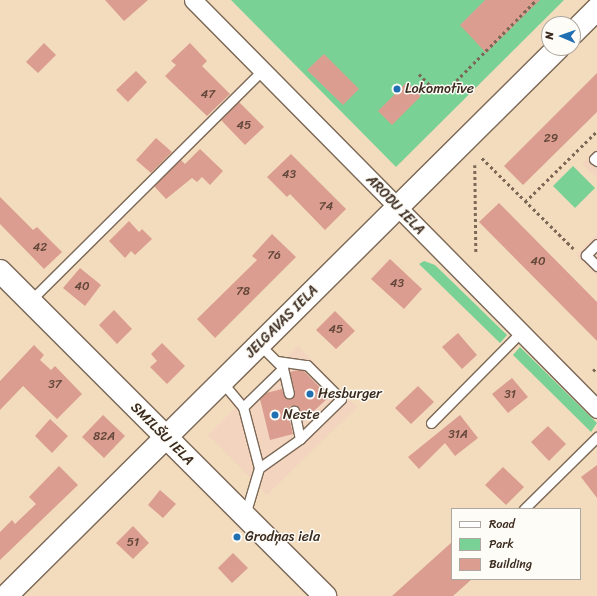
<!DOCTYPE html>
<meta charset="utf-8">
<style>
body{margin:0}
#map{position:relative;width:597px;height:596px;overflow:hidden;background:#f3dcbe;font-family:Sriracha,sans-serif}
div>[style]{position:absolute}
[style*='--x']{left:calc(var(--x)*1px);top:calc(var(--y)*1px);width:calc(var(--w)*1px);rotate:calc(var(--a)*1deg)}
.built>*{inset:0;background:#f3d4bf}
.green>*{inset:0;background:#7ad196}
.building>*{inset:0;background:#da9d90}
.path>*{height:2.5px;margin-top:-1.25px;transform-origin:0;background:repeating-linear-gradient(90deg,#7b6856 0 3px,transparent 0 6px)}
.roads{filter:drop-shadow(1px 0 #7b6856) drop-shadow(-1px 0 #7b6856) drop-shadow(0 1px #7b6856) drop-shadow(0 -1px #7b6856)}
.service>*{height:9px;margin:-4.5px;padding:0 4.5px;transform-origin:4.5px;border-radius:4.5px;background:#fff}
.minor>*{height:17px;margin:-8.5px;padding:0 8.5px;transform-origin:8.5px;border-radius:8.5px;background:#fff}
.tertiary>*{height:22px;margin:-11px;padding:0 11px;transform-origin:11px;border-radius:11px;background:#fff}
.dots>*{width:11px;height:11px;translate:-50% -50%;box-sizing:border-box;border:2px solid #fdfcf7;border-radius:50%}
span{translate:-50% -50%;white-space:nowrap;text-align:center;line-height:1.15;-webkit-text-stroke:3px #fdfcf7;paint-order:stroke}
.number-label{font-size:12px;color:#63473a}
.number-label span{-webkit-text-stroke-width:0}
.poi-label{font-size:14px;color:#3b2a1e}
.left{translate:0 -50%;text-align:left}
.street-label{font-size:14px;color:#3b2a1e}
.legend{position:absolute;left:451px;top:508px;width:130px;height:72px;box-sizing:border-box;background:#fdfcf7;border:1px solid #afa8a0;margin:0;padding:5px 7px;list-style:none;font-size:12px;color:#3b2a1e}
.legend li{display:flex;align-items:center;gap:8px;height:20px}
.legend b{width:20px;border:1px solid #afa8a0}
.north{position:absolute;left:541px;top:16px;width:40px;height:40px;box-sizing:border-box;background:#fdfcf7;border:1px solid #afa8a0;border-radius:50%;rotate:272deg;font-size:11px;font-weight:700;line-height:16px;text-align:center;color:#3b2a1e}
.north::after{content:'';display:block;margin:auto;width:14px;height:18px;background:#1f6fb2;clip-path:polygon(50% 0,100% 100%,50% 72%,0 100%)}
</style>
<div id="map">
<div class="built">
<i style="clip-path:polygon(597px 148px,597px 178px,582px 164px)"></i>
<i style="clip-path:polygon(597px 234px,597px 276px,576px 255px)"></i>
<i style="clip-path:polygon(298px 346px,357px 407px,267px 495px,208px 435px)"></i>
</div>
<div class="green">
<i style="clip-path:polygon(231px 0,564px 0,396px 167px)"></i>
<i style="clip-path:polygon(573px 166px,595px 188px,575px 208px,553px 186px)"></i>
<i style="clip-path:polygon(424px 261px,435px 265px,507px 335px,500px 343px,419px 264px)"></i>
<i style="clip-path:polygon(520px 347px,597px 423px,591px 432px,513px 355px)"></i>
</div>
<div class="building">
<i style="clip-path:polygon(105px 0,148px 0,124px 21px)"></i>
<i style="clip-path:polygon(485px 0,540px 0,486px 53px,460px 25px)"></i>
<i style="clip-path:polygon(44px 43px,56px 55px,38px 73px,26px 62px)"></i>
<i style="clip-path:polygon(190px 43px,207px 61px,202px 66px,230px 94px,207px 116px,165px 76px,176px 65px,171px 61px)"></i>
<i style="clip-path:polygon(324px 54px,359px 89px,343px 105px,307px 70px)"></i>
<i style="clip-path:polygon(136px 71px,147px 82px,128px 102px,116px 90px)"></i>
<i style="clip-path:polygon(597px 73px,597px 112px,523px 185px,504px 166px)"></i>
<i style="clip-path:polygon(407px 82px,421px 96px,392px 125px,378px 111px)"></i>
<i style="clip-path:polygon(239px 102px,264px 127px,245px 145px,221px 120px)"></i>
<i style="clip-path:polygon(156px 138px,172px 152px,151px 173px,136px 160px)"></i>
<i style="clip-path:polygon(200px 149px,223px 171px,210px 185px,202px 177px,197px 182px,192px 178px,166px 199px,154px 186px,181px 160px,185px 164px)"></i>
<i style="clip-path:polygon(291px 154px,346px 209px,325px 230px,290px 194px,287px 197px,267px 177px)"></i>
<i style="clip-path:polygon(0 197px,33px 230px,37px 227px,62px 252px,44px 269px,0 224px)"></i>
<i style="clip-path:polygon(499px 203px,597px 302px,597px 341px,479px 222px)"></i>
<i style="clip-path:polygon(129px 221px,139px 232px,142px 229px,152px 239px,135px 255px,131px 251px,125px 258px,109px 241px)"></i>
<i style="clip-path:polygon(272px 234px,296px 257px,215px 338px,197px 319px,257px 260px,252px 256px)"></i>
<i style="clip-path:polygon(390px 259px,422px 289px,404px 309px,371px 279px)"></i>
<i style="clip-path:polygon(80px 268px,101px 285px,85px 306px,63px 288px)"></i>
<i style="clip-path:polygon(114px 310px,132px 329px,117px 344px,99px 325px)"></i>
<i style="clip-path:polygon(335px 311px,355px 331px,336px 349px,316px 330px)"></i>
<i style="clip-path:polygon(458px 333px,477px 355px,462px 369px,442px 347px)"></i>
<i style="clip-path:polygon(162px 343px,185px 366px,167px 384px,150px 367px,157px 361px,151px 354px)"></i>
<i style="clip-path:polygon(34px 345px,44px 355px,40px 360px,51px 370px,55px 366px,82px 394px,57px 419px,23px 386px,0 410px,0 381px)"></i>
<i style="clip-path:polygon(298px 370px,304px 371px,329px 397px,302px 422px,299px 407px,290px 406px,288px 412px,293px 434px,270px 440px,260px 399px,266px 393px,282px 389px,285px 397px,293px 398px,295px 392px,290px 372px)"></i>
<i style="clip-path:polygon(512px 378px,528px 397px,508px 413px,492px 394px)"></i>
<i style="clip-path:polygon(418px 386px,434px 402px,411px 424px,395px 408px)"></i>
<i style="clip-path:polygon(103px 415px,125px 436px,104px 458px,82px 437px)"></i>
<i style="clip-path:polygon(460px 415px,478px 438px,455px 456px,445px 443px,419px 469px,408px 457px)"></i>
<i style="clip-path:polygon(50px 419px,68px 436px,52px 453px,35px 436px)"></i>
<i style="clip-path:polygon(548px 426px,566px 444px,549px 461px,531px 442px)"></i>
<i style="clip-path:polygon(597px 465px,597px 498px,581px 477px)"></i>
<i style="clip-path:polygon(59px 466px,78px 485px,0 560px,0 532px,12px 520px,15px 524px,36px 504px,29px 497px)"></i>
<i style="clip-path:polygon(503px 467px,524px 487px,506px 505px,485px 485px)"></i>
<i style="clip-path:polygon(160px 490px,176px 504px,163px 518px,148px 505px)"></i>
<i style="clip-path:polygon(133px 526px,149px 543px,133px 559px,116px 543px)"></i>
<i style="clip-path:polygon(452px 542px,452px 579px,472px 579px,453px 596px,392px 596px)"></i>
<i style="clip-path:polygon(233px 553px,248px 568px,232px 583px,218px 568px)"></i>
</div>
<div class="path">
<i style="--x:419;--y:74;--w:16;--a:45"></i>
<i style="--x:430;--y:85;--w:12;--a:20"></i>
<i style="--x:441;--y:89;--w:12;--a:-20"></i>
<i style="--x:452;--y:85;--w:120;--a:-45.3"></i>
<i style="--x:482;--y:158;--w:129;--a:44.7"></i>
<i style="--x:475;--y:165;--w:88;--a:89.3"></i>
<i style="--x:525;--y:202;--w:101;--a:-44.6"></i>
<i style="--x:593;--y:371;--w:6;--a:-45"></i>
</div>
<div class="roads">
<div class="service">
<i style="--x:597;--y:156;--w:4;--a:135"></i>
<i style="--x:594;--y:159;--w:4;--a:34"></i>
<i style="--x:597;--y:244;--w:16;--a:135"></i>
<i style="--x:586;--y:255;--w:16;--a:45"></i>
<i style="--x:30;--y:301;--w:327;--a:-44.8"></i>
<i style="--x:259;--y:344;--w:34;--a:45"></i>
<i style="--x:283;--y:368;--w:26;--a:77"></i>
<i style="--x:277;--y:361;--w:30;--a:8"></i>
<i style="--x:307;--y:365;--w:48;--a:45"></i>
<i style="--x:341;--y:399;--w:57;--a:135.7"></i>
<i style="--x:222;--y:382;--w:33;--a:50"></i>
<i style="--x:243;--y:407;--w:63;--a:75.3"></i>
<i style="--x:259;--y:468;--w:49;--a:106.6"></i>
<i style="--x:243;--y:407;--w:56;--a:-44.3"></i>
<i style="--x:431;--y:423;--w:127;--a:-45.3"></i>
<i style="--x:259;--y:468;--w:50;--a:-35.3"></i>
<i style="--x:300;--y:439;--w:29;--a:-102"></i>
<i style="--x:524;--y:509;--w:103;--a:-44.6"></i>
</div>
<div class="minor">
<i style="--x:193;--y:0;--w:575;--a:45.35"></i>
</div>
<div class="tertiary">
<i style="--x:573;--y:33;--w:34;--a:-45"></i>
<i style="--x:0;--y:271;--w:460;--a:45"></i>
<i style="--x:6;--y:596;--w:778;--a:-44.79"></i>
</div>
</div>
<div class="dots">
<i style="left:397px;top:89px;background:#1f6fb2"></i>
<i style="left:310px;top:394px;background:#1f6fb2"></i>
<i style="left:275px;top:415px;background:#1f6fb2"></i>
<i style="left:237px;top:537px;background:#1f6fb2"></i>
</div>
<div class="number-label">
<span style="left:208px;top:95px">47</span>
<span style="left:244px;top:126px">45</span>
<span style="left:551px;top:139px">29</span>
<span style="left:289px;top:175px">43</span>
<span style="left:326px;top:207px">74</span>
<span style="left:40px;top:248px">42</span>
<span style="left:274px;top:256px">76</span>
<span style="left:538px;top:262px">40</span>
<span style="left:397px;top:284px">43</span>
<span style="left:82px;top:287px">40</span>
<span style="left:243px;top:292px">78</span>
<span style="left:336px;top:330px">45</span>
<span style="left:55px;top:385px">37</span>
<span style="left:510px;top:395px">31</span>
<span style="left:458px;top:435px">31A</span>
<span style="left:104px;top:437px">82A</span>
<span style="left:133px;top:543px">51</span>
</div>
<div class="poi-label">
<span class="left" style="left:405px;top:89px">Lokomotīve</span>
<span class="left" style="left:318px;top:394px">Hesburger</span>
<span class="left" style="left:283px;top:415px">Neste</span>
<span class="left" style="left:245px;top:537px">Grodņas iela</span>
</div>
<div class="street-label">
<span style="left:395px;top:205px;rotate:46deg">ARODU IELA</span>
<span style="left:282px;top:322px;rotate:-45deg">JELGAVAS IELA</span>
<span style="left:162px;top:434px;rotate:45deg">SMILŠU IELA</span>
</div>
<ul class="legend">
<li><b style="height:5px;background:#fff"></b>Road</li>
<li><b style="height:11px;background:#7ad196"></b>Park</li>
<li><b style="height:11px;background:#da9d90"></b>Building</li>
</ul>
<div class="north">N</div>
</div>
